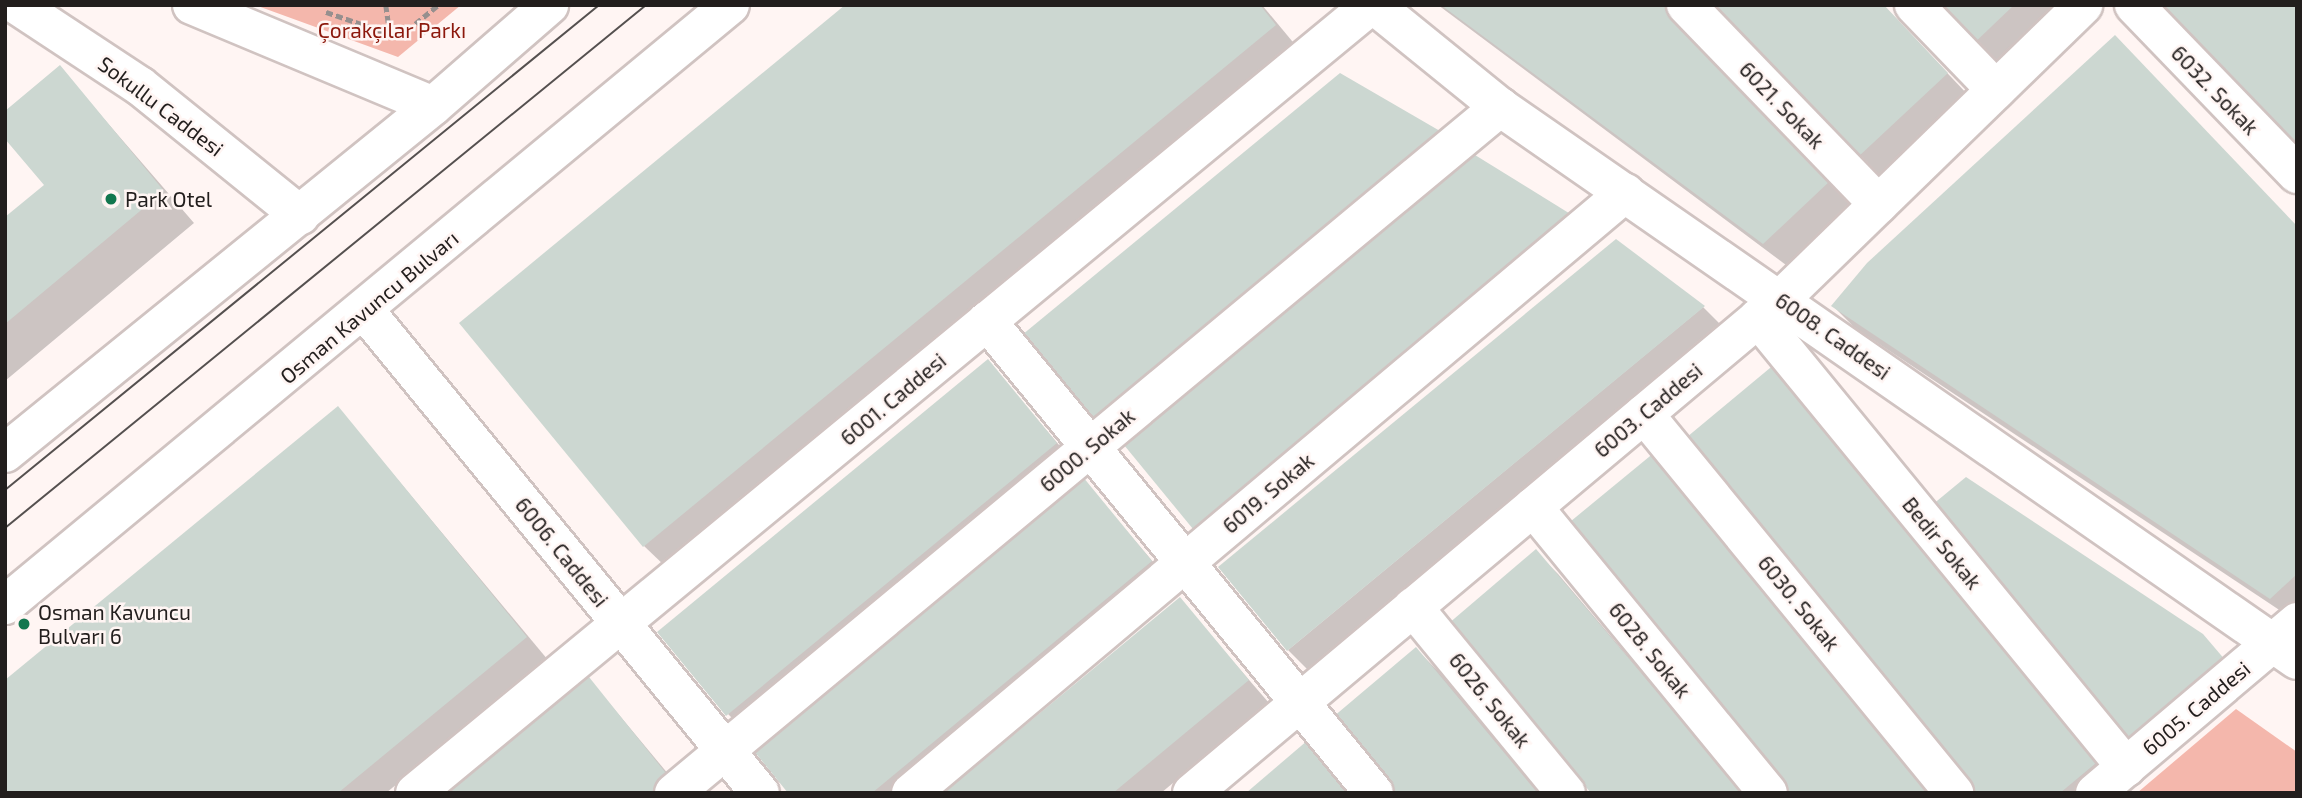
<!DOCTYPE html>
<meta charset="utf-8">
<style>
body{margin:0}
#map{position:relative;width:2302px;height:798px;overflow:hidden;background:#fff5f3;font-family:"Exo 2",sans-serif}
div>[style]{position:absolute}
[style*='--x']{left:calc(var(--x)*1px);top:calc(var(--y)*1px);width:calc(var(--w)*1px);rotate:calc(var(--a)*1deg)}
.green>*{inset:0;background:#f4b7ac}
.shadow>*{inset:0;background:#0003}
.building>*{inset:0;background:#ccd7d1}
.path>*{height:4.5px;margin-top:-2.25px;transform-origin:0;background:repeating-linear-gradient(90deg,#968f8e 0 7px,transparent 0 10.5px)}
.roads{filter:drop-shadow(2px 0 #d0c3c1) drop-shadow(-2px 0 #d0c3c1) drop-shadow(0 2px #d0c3c1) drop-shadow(0 -2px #d0c3c1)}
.minor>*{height:38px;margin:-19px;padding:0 19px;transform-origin:19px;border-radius:19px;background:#fff}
.major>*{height:38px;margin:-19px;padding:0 19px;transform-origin:19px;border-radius:19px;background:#fff}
.highway>*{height:38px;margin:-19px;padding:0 19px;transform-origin:19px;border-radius:19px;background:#fff}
.tram>*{height:2px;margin:-1px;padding:0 1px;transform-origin:1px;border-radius:1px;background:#55504f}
.dots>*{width:19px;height:19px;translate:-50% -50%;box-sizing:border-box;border:4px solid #fff5f3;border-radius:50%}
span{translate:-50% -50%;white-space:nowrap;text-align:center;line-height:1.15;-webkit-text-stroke:5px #fff5f3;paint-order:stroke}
.park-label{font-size:21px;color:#8c180c}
.street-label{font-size:21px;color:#221e1d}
.poi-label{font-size:21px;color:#221e1d}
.left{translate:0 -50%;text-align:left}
.frame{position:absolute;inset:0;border:7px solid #221e1d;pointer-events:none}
</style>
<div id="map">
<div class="green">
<i style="clip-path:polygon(255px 5px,461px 5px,398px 57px)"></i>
<i style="clip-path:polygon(2236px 709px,2297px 752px,2297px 793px,2137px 793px)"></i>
</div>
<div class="shadow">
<i style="clip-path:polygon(847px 5px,1262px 5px,1297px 47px,666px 567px,644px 546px)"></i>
<i style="clip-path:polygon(1438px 5px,1665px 5px,1852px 203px,1786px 265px)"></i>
<i style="clip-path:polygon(1717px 5px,1883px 5px,1969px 96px,1881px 178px)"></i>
<i style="clip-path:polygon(1930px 5px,2059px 5px,1992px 69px)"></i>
<i style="clip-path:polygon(60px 68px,194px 223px,5px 381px,5px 219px,46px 185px)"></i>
<i style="clip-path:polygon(1340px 75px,1439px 132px,1460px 154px,1115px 440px,1025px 336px)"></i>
<i style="clip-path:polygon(1571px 216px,1216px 550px,1126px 446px)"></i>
<i style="clip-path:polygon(2297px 227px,2297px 616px,2293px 619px,1855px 328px,1833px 306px)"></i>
<i style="clip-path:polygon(1703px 307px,1725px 329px,1310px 672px,1288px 650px)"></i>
<i style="clip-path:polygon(988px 362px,1077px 466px,750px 736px,728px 714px)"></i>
<i style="clip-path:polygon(338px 408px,548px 660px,386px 793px,5px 793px)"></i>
<i style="clip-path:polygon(1684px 442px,2123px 780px,2108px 793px,1974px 793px)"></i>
<i style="clip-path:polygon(1083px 480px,1172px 584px,919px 793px,791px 793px)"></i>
<i style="clip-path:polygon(1536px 552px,1558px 574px,1744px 793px,1593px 793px)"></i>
<i style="clip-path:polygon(1180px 600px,1269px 703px,1161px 793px,946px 793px)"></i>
<i style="clip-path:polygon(1416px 649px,1438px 671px,1539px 793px,1398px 793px)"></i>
<i style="clip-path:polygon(585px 674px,684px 793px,440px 793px)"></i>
</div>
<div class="building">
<i style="clip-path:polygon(845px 5px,1260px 5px,1276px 25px,643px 547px,459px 323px)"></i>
<i style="clip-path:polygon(1441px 5px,1666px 5px,1831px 180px,1763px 244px)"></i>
<i style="clip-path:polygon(1715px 5px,1884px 5px,1948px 73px,1858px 157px)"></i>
<i style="clip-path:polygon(1928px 5px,2014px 5px,1969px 48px)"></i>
<i style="clip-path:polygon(2152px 5px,2297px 5px,2297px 158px)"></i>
<i style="clip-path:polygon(2115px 35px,2297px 226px,2297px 574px,2270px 599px,1831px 306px,1867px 263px)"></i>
<i style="clip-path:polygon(60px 65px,164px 191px,5px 324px,5px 217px,44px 185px,5px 139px,5px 111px)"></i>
<i style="clip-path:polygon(1340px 73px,1440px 131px,1091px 419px,1022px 335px)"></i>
<i style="clip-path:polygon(1475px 155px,1572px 215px,1193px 529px,1124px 445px)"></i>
<i style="clip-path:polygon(1616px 239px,1705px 306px,1287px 651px,1218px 567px)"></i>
<i style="clip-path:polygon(988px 359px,1057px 443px,726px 716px,657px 632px)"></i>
<i style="clip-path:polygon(1776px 363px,2102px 758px,2060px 793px,1971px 793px,1681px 442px)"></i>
<i style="clip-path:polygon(338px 406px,527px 637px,338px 793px,5px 793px,5px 680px)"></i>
<i style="clip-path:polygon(1655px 452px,1933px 793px,1783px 793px,1565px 526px)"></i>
<i style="clip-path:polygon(1083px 477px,1152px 561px,872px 793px,788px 793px,753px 750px)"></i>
<i style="clip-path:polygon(1966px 477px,2203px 634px,2226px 661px,2127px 746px,1926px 510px)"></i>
<i style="clip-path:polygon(1536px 549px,1743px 793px,1591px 793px,1448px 624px)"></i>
<i style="clip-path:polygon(1180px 597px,1249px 680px,1113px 793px,943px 793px)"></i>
<i style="clip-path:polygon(1416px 647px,1538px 793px,1396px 793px,1333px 717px)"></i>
<i style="clip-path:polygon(585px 672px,669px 777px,650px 793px,437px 793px)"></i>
<i style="clip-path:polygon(1308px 740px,1353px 793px,1246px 793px)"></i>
</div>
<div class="path">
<i style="--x:386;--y:5;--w:28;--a:82"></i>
<i style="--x:326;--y:12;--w:77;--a:18.9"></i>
<i style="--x:399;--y:37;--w:50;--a:-39.4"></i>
</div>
<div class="roads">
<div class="minor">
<i style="--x:1374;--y:5;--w:162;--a:39"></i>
<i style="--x:1500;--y:107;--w:970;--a:34.75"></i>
<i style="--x:1686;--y:5;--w:277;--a:46"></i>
<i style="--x:1914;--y:5;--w:118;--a:46"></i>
<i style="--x:2134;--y:5;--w:235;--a:46"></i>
<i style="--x:365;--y:311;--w:623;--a:50.67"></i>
<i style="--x:1758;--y:318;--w:581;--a:50.66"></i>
<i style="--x:987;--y:321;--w:610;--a:50.65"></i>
<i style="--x:1644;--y:414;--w:490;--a:50.7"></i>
<i style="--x:1533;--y:507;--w:370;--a:50.6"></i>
<i style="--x:1413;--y:607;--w:241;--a:50.6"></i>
<i style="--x:415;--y:793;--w:1239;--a:-39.5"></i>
<i style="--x:674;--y:793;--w:1074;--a:-39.71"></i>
<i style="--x:911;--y:793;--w:933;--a:-40.04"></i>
<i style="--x:1192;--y:793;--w:767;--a:-39.98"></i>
<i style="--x:1780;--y:300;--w:423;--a:-44.2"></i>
<i style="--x:2095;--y:793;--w:265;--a:-40.2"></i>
</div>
<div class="major">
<i style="--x:17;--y:5;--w:147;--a:33.4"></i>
<i style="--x:140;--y:86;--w:206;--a:38.9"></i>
<i style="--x:192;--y:5;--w:261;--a:22.7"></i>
</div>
<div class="highway">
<i style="--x:5;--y:453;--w:551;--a:-39.03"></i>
<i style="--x:433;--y:106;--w:154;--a:-41"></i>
<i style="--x:5;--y:605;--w:941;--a:-39.61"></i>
</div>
</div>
<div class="tram">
<i style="--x:5;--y:490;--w:767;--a:-39.23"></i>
<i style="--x:5;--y:528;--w:827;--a:-39.21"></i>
</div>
<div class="dots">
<i style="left:111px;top:199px;background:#12774f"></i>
<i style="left:24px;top:624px;background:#12774f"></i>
</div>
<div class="park-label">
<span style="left:392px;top:30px">Çorakçılar Parkı</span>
</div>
<div class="street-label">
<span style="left:2215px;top:90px;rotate:46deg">6032. Sokak</span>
<span style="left:1782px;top:105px;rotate:46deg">6021. Sokak</span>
<span style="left:161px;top:106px;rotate:37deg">Sokullu Caddesi</span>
<span style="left:369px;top:307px;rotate:-40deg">Osman Kavuncu Bulvarı</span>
<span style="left:1833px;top:336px;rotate:35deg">6008. Caddesi</span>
<span style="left:893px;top:399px;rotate:-40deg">6001. Caddesi</span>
<span style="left:1648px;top:410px;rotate:-40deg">6003. Caddesi</span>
<span style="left:1087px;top:450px;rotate:-40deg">6000. Sokak</span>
<span style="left:1268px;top:493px;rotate:-40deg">6019. Sokak</span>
<span style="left:1942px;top:543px;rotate:51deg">Bedir Sokak</span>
<span style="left:562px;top:552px;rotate:51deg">6006. Caddesi</span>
<span style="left:1799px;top:603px;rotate:51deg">6030. Sokak</span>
<span style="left:1650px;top:650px;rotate:51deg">6028. Sokak</span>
<span style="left:1490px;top:700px;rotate:51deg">6026. Sokak</span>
<span style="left:2196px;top:708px;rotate:-40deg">6005. Caddesi</span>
</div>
<div class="poi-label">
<span class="left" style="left:125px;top:199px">Park Otel</span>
<span class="left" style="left:38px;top:624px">Osman Kavuncu<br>Bulvarı 6</span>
</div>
<div class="frame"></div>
</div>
